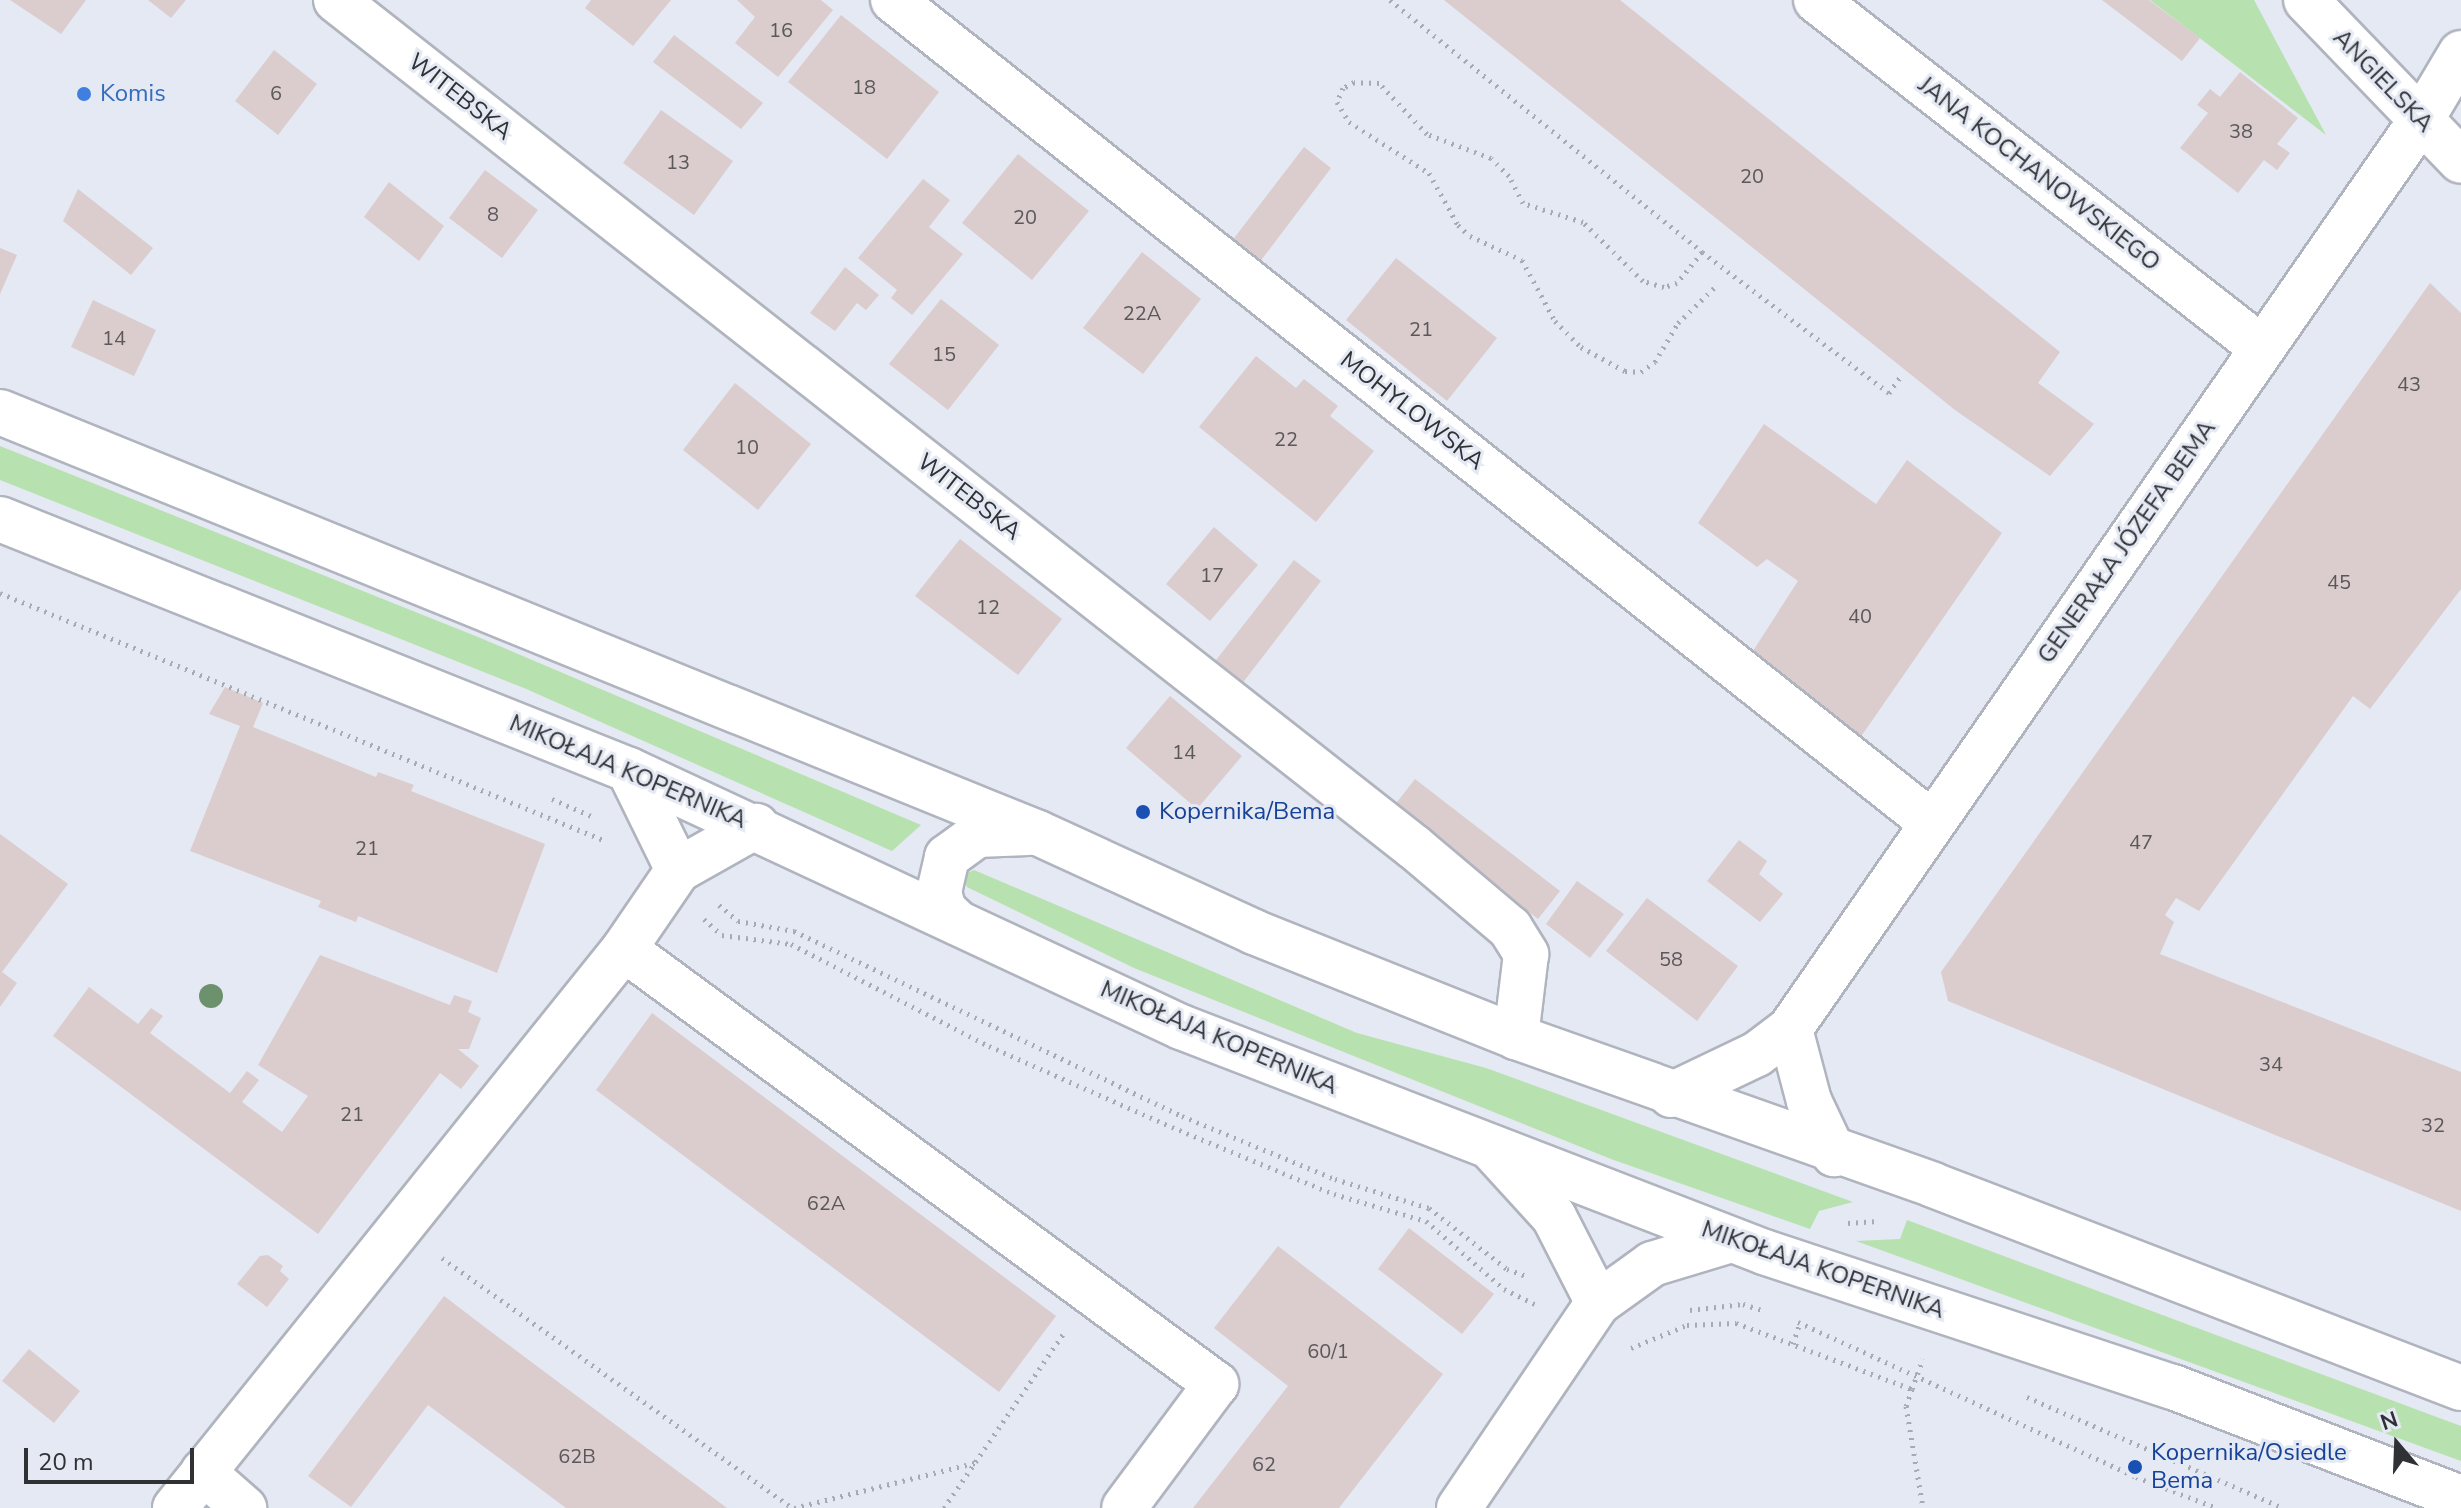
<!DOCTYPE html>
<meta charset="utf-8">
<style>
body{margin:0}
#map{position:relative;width:2461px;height:1508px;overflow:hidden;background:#e4e9f3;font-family:"Nunito Sans",sans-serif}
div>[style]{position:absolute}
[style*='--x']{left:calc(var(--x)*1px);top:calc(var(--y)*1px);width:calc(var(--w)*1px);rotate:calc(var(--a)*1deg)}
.green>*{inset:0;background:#b7e2af}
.building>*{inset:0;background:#dbcdcd}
.path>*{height:5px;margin-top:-2.5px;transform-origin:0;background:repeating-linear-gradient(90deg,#a6aab2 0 2px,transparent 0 8px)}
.roads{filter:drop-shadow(2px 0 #b0b4be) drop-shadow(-2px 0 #b0b4be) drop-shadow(0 2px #b0b4be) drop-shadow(0 -2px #b0b4be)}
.minor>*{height:44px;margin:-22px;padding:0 22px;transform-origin:22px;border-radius:22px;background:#fff}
.secondary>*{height:44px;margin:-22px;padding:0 22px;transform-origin:22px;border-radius:22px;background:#fff}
.trees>*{width:24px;height:24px;margin:-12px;border-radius:50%;background:#6d916d}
.dots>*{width:22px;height:22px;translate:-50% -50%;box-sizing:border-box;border:4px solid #e4e9f3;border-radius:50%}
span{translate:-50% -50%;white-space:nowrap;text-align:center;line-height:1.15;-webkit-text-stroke:6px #e4e9f3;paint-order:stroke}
.number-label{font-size:20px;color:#5a585b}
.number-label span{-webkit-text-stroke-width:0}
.street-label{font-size:24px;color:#2f3135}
.shop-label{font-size:24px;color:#366cbe}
.left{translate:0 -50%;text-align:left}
.transit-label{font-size:24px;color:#164399}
.north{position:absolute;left:2357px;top:1404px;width:80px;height:80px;-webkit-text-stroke:6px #e4e9f3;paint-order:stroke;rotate:341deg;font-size:22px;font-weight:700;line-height:32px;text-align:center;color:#2f3135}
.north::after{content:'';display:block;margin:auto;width:28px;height:36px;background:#2f3135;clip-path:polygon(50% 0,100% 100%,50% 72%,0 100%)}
.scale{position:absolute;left:24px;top:1448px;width:170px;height:36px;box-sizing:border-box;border:4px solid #2f3135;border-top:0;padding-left:10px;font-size:24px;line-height:28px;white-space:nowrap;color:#2f3135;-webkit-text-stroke:6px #e4e9f3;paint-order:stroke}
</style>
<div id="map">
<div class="green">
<i style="clip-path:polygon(2150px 0,2254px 0,2326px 135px)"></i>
<i style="clip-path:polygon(0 446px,478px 637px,921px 825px,892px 851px,524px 688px,0 480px)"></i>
<i style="clip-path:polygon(974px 870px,1357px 1033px,1486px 1068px,1853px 1202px,1819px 1211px,1810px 1229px,1611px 1159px,1134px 968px,967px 887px,963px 875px)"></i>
<i style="clip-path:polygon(1907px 1220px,2461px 1426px,2461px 1461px,1856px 1241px,1900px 1239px)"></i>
</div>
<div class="building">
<i style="clip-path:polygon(10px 0,86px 0,61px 34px)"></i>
<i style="clip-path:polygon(148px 0,186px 0,171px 18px)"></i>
<i style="clip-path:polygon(591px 0,671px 0,633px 46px,585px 8px)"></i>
<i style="clip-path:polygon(737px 0,821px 0,833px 10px,778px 77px,735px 43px,755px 17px)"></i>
<i style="clip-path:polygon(1444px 0,1620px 0,2060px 352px,2038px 383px,2094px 424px,2050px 476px,1955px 410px)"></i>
<i style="clip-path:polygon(2102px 0,2149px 0,2200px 38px,2182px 61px)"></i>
<i style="clip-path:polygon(841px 15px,939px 92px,887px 159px,788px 82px)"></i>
<i style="clip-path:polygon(674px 35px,763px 103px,741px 129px,653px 62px)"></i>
<i style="clip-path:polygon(274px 50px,317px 84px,278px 135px,235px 101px)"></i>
<i style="clip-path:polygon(2240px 72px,2298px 118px,2277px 144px,2290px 153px,2277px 170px,2264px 160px,2238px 193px,2180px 148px,2208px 113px,2197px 105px,2210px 89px,2220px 97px)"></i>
<i style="clip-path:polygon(661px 110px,733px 161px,694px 215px,623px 163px)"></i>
<i style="clip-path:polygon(1304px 147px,1331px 168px,1256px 267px,1228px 246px)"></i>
<i style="clip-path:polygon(1018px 154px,1089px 211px,1032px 280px,962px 223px)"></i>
<i style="clip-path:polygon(485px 170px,538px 210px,502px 258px,449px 218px)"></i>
<i style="clip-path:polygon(923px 179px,950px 200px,929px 227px,963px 254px,912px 315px,891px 298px,897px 290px,858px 258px)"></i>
<i style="clip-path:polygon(389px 182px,444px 226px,419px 261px,364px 217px)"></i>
<i style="clip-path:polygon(78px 189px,153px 248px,131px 275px,63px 221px)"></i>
<i style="clip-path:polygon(0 248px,17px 255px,0 294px)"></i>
<i style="clip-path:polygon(1142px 252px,1201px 299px,1143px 374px,1083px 328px)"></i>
<i style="clip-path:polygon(1396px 258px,1497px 338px,1447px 401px,1346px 320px)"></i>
<i style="clip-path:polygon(845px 267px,879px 295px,866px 310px,857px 303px,835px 331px,810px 313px)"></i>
<i style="clip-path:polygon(2430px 283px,2461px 313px,2461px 589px,2370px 709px,2353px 696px,2199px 911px,2176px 898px,2165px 915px,2174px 922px,2160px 954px,2461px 1072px,2461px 1211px,1948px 1001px,1941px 972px)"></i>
<i style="clip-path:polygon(941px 299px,999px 345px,948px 410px,889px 364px)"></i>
<i style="clip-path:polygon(93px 300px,156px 330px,134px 376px,71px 347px)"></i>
<i style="clip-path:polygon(1256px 356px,1296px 388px,1304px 379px,1338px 406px,1330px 416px,1374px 451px,1316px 522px,1199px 427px)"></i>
<i style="clip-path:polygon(735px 383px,811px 444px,758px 510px,683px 450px)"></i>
<i style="clip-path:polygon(1764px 424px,1876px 504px,1907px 460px,2002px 533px,1860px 738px,1753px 651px,1798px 581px,1767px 559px,1757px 567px,1698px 523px)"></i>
<i style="clip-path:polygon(1214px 527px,1258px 565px,1210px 621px,1166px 584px)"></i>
<i style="clip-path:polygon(960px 539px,1062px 619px,1018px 675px,915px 596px)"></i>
<i style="clip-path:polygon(1294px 560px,1321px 581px,1241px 685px,1213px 664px)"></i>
<i style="clip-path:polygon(225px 687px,263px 703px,253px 727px,376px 777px,378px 772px,414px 785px,411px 791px,545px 844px,497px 973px,358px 916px,356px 922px,318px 907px,321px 901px,190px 851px,240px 726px,209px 714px)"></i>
<i style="clip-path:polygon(1170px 696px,1242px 756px,1197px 809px,1126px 748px)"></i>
<i style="clip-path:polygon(1415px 779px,1560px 891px,1538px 919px,1394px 806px)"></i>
<i style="clip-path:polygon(0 834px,68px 884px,2px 972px,17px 983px,0 1007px)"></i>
<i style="clip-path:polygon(1739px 840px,1767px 861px,1759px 874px,1783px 894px,1760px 922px,1707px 881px)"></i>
<i style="clip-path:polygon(1577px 881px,1624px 914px,1590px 958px,1546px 924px)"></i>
<i style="clip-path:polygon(1647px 898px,1738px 966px,1697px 1021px,1606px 951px)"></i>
<i style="clip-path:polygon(320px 955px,450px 1005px,454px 995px,472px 1001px,468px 1012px,481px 1018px,469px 1049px,458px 1049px,479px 1066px,461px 1089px,440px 1073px,318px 1234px,53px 1036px,89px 987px,138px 1024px,151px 1008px,163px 1016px,150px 1033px,230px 1093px,247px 1071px,259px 1080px,242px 1102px,282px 1132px,308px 1096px,258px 1065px)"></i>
<i style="clip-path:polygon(652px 1013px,1056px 1316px,999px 1392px,596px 1090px)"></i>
<i style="clip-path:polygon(1409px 1228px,1494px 1294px,1462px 1334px,1378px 1269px)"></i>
<i style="clip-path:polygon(1278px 1246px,1443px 1374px,1339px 1508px,1193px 1508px,1288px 1386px,1214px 1328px)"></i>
<i style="clip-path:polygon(268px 1255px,283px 1266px,280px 1271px,289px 1279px,267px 1307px,237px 1284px,260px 1256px)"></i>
<i style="clip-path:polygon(444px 1296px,486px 1328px,727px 1508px,566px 1508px,428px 1405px,351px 1507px,308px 1476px)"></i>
<i style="clip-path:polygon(29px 1349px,80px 1391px,54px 1423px,2px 1381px)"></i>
</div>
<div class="path">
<i style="--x:1390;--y:0;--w:401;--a:38.9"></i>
<i style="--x:1702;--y:252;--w:40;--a:129"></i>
<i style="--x:1677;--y:283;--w:14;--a:163"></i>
<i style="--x:1664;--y:287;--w:22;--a:-164"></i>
<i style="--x:1643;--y:281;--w:84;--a:-135.5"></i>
<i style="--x:1583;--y:222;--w:63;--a:-162.4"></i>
<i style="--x:1523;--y:203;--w:30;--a:-117"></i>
<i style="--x:1509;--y:176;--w:25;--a:-135"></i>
<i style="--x:1491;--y:158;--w:68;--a:-159.4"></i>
<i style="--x:1427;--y:134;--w:70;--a:-133.3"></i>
<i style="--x:1379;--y:83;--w:25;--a:-178"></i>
<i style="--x:1354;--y:82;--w:13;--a:151"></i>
<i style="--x:1343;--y:88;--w:15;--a:113"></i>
<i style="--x:1337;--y:102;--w:23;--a:59"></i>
<i style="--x:1349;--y:122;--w:95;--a:32.5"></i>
<i style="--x:1429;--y:173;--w:60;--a:60.9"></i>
<i style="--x:1458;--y:225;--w:16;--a:43"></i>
<i style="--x:1470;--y:236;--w:57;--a:24.8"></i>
<i style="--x:1522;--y:260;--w:69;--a:61.6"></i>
<i style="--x:1555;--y:321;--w:37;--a:45"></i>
<i style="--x:1581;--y:347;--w:50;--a:28.6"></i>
<i style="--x:1625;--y:371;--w:16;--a:4"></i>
<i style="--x:1641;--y:372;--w:17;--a:-36"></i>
<i style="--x:1655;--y:362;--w:45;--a:-59.5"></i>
<i style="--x:1678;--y:323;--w:53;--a:-44.2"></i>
<i style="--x:1702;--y:252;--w:234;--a:37"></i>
<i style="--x:1889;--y:393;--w:21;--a:-55"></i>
<i style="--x:0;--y:593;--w:655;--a:22.26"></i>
<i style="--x:552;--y:799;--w:46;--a:23.2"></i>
<i style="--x:719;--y:905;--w:25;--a:40"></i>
<i style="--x:738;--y:921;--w:57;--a:10.1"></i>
<i style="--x:794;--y:931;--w:430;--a:25.5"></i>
<i style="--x:1182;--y:1116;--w:165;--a:22.4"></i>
<i style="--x:1335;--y:1179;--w:98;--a:17.1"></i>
<i style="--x:1429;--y:1208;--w:99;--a:38"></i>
<i style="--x:1507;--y:1269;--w:20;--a:20"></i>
<i style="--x:704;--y:919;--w:24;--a:42"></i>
<i style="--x:722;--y:935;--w:70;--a:7.4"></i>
<i style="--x:791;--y:944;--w:223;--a:27.3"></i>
<i style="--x:989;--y:1046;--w:200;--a:23.9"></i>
<i style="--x:1172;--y:1127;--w:175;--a:22.5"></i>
<i style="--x:1334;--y:1194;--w:96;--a:16.4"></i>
<i style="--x:1426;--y:1221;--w:103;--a:41.1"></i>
<i style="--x:1504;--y:1289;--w:34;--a:26"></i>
<i style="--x:1848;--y:1223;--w:26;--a:-4"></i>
<i style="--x:442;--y:1258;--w:431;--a:35.5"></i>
<i style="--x:1690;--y:1310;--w:53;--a:-6.5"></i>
<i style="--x:1743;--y:1304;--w:20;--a:18"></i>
<i style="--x:1798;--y:1322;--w:372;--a:24.6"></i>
<i style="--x:2136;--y:1477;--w:87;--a:20.9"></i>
<i style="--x:1793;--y:1344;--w:23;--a:-72"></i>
<i style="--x:1631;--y:1348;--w:61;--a:-22.3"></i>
<i style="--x:1687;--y:1325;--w:49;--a:-2.3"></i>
<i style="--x:1736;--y:1323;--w:188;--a:20.6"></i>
<i style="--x:1912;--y:1389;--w:32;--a:-70"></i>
<i style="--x:1912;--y:1389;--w:18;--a:109"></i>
<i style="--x:1906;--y:1406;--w:103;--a:80.5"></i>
<i style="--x:2027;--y:1397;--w:279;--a:23.4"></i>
<i style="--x:794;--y:1508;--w:190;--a:-14"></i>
<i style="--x:944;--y:1508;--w:211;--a:-55.6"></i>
</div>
<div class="roads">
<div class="minor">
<i style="--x:336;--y:0;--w:1371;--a:38.16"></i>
<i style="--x:1414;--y:847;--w:126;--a:40.2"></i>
<i style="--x:1510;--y:928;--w:31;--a:58"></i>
<i style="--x:1526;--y:954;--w:84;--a:96.9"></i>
<i style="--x:893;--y:0;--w:1325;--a:38.38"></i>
<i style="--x:1816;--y:0;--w:566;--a:37.96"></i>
<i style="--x:2306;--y:0;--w:223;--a:46.1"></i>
<i style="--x:629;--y:770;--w:111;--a:63.9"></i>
<i style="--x:624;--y:949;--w:735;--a:36.31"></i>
<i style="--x:1216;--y:1384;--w:154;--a:126.6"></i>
<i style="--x:1790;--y:1029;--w:74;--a:75.2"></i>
<i style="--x:1809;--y:1101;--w:59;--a:64.7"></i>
<i style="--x:1671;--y:1095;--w:95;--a:-25.5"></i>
<i style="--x:1757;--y:1054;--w:41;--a:-37.1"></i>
<i style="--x:1790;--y:1029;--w:1107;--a:-55.23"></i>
<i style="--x:2421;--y:120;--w:78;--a:-59.2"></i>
<i style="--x:1492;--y:1149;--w:92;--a:47.6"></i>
<i style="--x:1554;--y:1217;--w:97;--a:62.9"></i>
<i style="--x:203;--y:1472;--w:55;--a:41.3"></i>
<i style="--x:175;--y:1508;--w:717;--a:-51.23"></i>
<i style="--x:624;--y:949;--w:96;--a:-55.6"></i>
<i style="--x:678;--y:870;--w:90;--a:-29.4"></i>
<i style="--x:1459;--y:1508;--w:248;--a:-55.9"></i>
<i style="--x:1598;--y:1303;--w:67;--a:-35.8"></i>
<i style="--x:1652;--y:1264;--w:83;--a:-16.9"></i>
</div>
<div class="secondary">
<i style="--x:0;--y:412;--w:1120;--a:22.08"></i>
<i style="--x:1038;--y:833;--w:238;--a:24.6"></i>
<i style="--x:1254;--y:932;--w:282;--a:21.8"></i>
<i style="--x:1516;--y:1037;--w:442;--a:19.5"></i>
<i style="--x:1933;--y:1185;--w:566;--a:21.03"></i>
<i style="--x:0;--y:519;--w:677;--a:21.75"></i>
<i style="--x:629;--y:770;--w:609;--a:24.97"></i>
<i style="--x:1181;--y:1027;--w:625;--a:21.1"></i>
<i style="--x:1764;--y:1252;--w:431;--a:18.3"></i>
<i style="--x:2173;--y:1387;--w:309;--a:21.1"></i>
<i style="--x:958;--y:923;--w:19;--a:-137"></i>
<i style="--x:944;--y:910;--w:19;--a:-106"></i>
<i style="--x:939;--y:892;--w:36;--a:-77"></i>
<i style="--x:947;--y:857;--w:37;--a:-36"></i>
<i style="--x:977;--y:835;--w:51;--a:-2.2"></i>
</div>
</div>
<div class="trees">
<i style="left:211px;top:996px"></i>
</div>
<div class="dots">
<i style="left:84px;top:94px;background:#3f7fe0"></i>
<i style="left:1143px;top:812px;background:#1a4fb4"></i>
<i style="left:2135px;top:1467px;background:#1a4fb4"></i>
</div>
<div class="number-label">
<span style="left:781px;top:30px">16</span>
<span style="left:864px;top:87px">18</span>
<span style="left:276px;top:93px">6</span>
<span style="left:2241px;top:131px">38</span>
<span style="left:678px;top:162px">13</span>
<span style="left:1752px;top:176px">20</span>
<span style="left:493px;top:214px">8</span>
<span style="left:1025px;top:217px">20</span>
<span style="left:1142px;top:313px">22A</span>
<span style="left:1421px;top:329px">21</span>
<span style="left:114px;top:338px">14</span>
<span style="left:944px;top:354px">15</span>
<span style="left:2409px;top:384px">43</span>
<span style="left:1286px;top:439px">22</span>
<span style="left:747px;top:447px">10</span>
<span style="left:1212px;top:575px">17</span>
<span style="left:2339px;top:582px">45</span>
<span style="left:988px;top:607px">12</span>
<span style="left:1860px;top:616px">40</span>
<span style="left:1184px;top:752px">14</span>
<span style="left:2141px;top:842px">47</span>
<span style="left:367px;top:848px">21</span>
<span style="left:1671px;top:959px">58</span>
<span style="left:2271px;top:1064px">34</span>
<span style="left:352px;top:1114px">21</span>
<span style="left:2433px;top:1125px">32</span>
<span style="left:826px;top:1203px">62A</span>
<span style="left:1328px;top:1351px">60/1</span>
<span style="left:577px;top:1456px">62B</span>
<span style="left:1264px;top:1464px">62</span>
</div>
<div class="street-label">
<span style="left:2383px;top:81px;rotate:46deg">ANGIELSKA</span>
<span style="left:460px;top:97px;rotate:38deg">WITEBSKA</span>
<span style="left:2039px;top:174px;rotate:38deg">JANA KOCHANOWSKIEGO</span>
<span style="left:1412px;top:411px;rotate:38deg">MOHYLOWSKA</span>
<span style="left:969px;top:497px;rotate:38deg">WITEBSKA</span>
<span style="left:2127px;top:542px;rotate:-55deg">GENERAŁA JÓZEFA BEMA</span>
<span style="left:628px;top:772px;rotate:23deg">MIKOŁAJA KOPERNIKA</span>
<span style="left:1219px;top:1038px;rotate:23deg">MIKOŁAJA KOPERNIKA</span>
<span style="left:1823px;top:1270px;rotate:19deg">MIKOŁAJA KOPERNIKA</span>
</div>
<div class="shop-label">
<span class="left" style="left:100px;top:94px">Komis</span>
</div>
<div class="transit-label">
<span class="left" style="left:1159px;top:812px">Kopernika/Bema</span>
<span class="left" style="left:2151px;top:1467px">Kopernika/Osiedle<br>Bema</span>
</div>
<div class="north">N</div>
<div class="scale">20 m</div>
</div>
